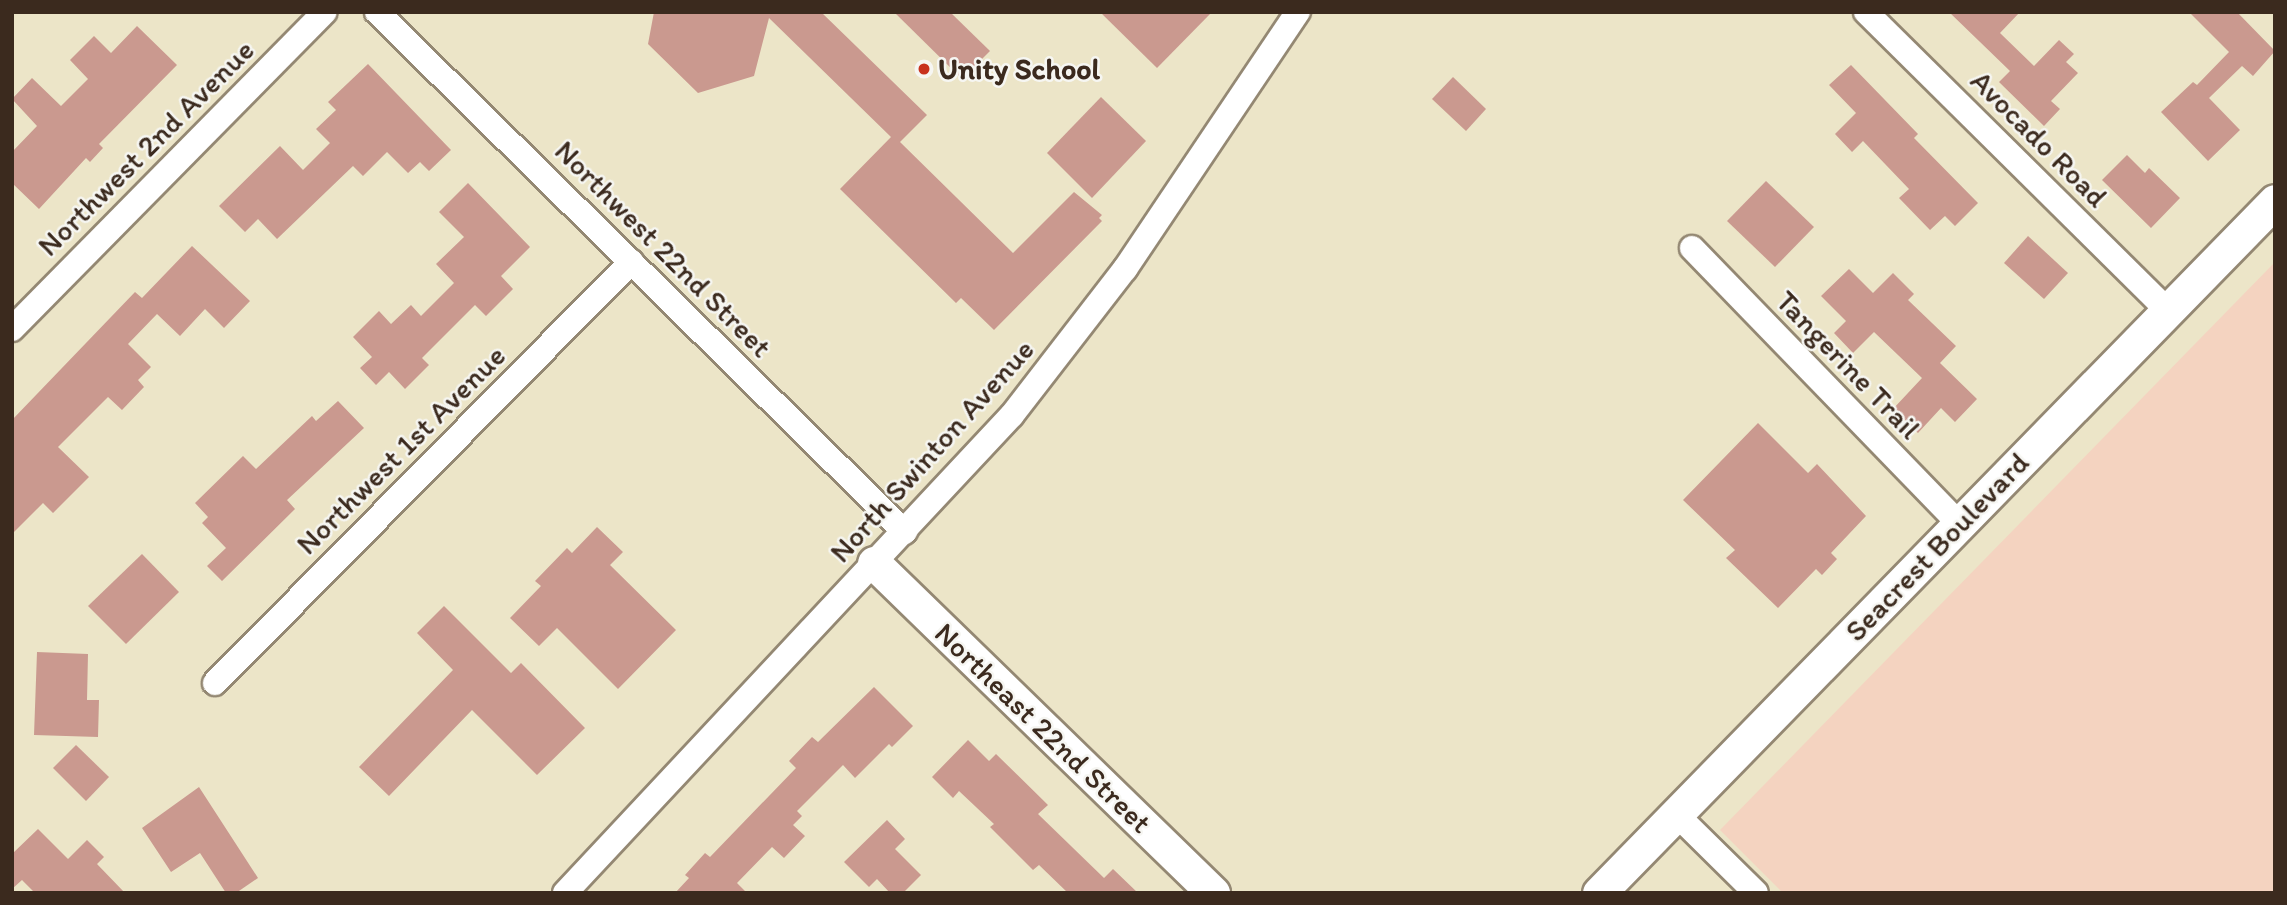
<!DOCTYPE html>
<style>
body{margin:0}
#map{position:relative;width:2287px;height:905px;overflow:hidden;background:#ece5c8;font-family:Itim,sans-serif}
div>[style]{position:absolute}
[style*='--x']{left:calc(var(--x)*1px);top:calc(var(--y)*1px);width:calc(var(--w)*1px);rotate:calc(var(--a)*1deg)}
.built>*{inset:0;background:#f4d3c0}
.building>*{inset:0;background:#ca998f}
.roads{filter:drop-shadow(2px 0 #948873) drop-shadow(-2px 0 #948873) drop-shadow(0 2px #948873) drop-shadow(0 -2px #948873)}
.street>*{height:24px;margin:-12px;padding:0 12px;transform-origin:12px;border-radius:12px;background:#fff}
.secondary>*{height:33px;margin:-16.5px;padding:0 16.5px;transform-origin:16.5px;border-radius:16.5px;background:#fff}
.dots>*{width:19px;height:19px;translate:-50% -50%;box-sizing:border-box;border:4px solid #f6f6f2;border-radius:50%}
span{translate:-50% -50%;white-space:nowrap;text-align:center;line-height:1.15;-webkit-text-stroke:5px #f6f6f2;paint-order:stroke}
.poi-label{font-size:30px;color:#3b2a1e;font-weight:700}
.left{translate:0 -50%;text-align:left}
.street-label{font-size:30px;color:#3b2a1e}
.frame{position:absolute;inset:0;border:14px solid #3b2a1e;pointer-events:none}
</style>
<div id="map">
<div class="built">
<i style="clip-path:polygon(2275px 262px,2275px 893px,1783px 893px,1720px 830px)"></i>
</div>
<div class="building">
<i style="clip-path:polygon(654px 12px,821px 12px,927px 115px,900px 142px,1013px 253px,1074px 192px,1102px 215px,1099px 218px,1102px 221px,994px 330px,961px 298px,956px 303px,840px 189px,891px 137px,769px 18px,754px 76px,698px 93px,648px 44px)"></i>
<i style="clip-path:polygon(894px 12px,950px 12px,990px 51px,962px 79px)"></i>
<i style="clip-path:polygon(1100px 12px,1212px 12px,1157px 68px)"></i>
<i style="clip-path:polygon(1949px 12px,2020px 12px,2000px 33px,2034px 66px,2059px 40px,2074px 54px,2066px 62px,2078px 73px,2051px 101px,2060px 109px,2044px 126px,1999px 82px,2010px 71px)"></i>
<i style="clip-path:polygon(2189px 12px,2237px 12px,2275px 51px,2253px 76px,2242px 66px,2209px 98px,2240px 130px,2208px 161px,2161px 112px,2193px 82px,2197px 85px,2229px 52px)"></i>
<i style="clip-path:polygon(137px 26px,177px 65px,99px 144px,103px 148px,90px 162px,86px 158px,39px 209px,12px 183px,12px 152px,37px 126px,12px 99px,32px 78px,61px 106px,88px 79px,70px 60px,94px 36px,111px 53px)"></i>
<i style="clip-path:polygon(368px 64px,451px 150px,429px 171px,420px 162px,408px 173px,387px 152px,363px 176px,353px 166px,277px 239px,258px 219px,245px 232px,219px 206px,280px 146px,303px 170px,330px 143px,316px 129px,336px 110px,328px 102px)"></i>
<i style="clip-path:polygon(1851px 65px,1918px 134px,1914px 138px,1978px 203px,1955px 226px,1945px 216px,1930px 230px,1899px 198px,1909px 189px,1863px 141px,1852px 152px,1835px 134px,1856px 113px,1829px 85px)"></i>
<i style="clip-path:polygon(1453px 77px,1486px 109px,1466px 131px,1432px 99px)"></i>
<i style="clip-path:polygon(1101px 97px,1146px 141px,1092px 198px,1047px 153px)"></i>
<i style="clip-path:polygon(2127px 155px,2145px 173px,2149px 168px,2180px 198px,2151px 228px,2102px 180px)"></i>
<i style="clip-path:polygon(1766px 181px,1814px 227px,1775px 267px,1727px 221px)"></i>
<i style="clip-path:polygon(468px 183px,530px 247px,501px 276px,513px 289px,486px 316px,475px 305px,422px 358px,429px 365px,405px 389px,389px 372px,376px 385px,360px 368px,372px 357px,353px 337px,379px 311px,391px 324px,411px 305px,421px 316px,454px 283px,436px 264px,464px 237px,439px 212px)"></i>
<i style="clip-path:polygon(2028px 236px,2068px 273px,2044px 299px,2004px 263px)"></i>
<i style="clip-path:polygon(192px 246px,250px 301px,224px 328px,205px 309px,180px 336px,157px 314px,128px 344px,151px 367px,138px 380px,144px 387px,122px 410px,108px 397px,58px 447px,89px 477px,53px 513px,43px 503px,12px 534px,12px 420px,135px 292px,142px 298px)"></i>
<i style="clip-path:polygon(1849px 269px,1873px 293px,1893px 273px,1914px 294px,1908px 300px,1956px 346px,1940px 363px,1977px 399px,1955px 422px,1941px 408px,1918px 433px,1893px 409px,1922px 378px,1874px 332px,1853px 353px,1834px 333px,1846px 321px,1821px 296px)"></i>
<i style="clip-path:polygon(338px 401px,364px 428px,287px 500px,295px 509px,222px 581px,207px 566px,226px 548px,202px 523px,208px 517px,195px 503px,243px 456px,256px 469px,312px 416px,316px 421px)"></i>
<i style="clip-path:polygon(1758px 423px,1808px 473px,1817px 464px,1866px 516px,1831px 553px,1837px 559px,1822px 575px,1816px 569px,1778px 608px,1726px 558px,1735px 550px,1683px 500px)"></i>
<i style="clip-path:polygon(597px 527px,623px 552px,610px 565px,676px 630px,618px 689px,557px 628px,539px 646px,510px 618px,541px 586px,535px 581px,567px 548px,572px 553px)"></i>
<i style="clip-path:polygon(142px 554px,179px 592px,126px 644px,88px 606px)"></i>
<i style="clip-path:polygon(444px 606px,511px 673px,521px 663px,585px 728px,537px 775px,472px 710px,389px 796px,359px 767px,453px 670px,417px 633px)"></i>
<i style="clip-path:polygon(37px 652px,88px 654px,87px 700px,99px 700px,98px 737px,34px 735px)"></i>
<i style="clip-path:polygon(874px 687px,913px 726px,892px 747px,889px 744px,855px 778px,843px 765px,797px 811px,802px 816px,793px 825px,805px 836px,784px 858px,772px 847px,737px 883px,747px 893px,675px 893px,689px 878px,685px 875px,705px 853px,710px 857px,796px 768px,789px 761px,812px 737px,818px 742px)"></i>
<i style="clip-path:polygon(968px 740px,989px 761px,996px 754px,1048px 805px,1038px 814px,1104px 878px,1113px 869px,1138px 893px,1068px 893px,1039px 865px,1033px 870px,990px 827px,994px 824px,959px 791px,953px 798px,932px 777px)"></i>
<i style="clip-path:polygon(76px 745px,109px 777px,86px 801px,53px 768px)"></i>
<i style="clip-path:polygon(199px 787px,258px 878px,236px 893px,226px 893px,200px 853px,171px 872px,142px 828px)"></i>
<i style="clip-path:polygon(887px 820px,905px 839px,895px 849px,921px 875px,903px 893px,890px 893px,877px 879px,869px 887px,844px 862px)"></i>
<i style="clip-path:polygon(38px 829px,68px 859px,87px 840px,104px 857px,97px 864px,125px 893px,35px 893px,22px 880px,12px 889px,12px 854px)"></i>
</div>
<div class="roads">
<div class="street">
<i style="--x:377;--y:12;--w:741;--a:44.56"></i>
<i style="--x:1866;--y:12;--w:425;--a:44.7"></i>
<i style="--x:1692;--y:248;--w:384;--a:45.9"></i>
<i style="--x:12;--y:329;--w:445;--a:-45.4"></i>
<i style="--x:215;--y:683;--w:592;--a:-45.34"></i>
<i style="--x:1676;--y:814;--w:112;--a:44.6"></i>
<i style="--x:565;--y:893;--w:654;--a:-46.92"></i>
<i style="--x:1012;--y:415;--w:185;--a:-52.3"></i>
<i style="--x:1125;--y:269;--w:310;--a:-56.1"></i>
</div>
<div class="secondary">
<i style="--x:874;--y:563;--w:473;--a:44.2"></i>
<i style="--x:1599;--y:893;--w:967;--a:-45.67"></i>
</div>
</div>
<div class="dots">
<i style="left:924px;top:69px;background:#c8321e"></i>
</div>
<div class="poi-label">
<span class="left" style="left:938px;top:69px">Unity School</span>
</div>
<div class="street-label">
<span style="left:2039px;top:139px;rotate:45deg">Avocado Road</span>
<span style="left:146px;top:148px;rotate:-45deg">Northwest 2nd Avenue</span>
<span style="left:663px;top:249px;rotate:45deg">Northwest 22nd Street</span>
<span style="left:1848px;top:365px;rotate:46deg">Tangerine Trail</span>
<span style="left:401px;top:450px;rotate:-45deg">Northwest 1st Avenue</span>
<span style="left:932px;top:451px;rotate:-48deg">North Swinton Avenue</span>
<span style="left:1937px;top:547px;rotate:-46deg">Seacrest Boulevard</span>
<span style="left:1043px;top:728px;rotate:44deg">Northeast 22nd Street</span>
</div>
<div class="frame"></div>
</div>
